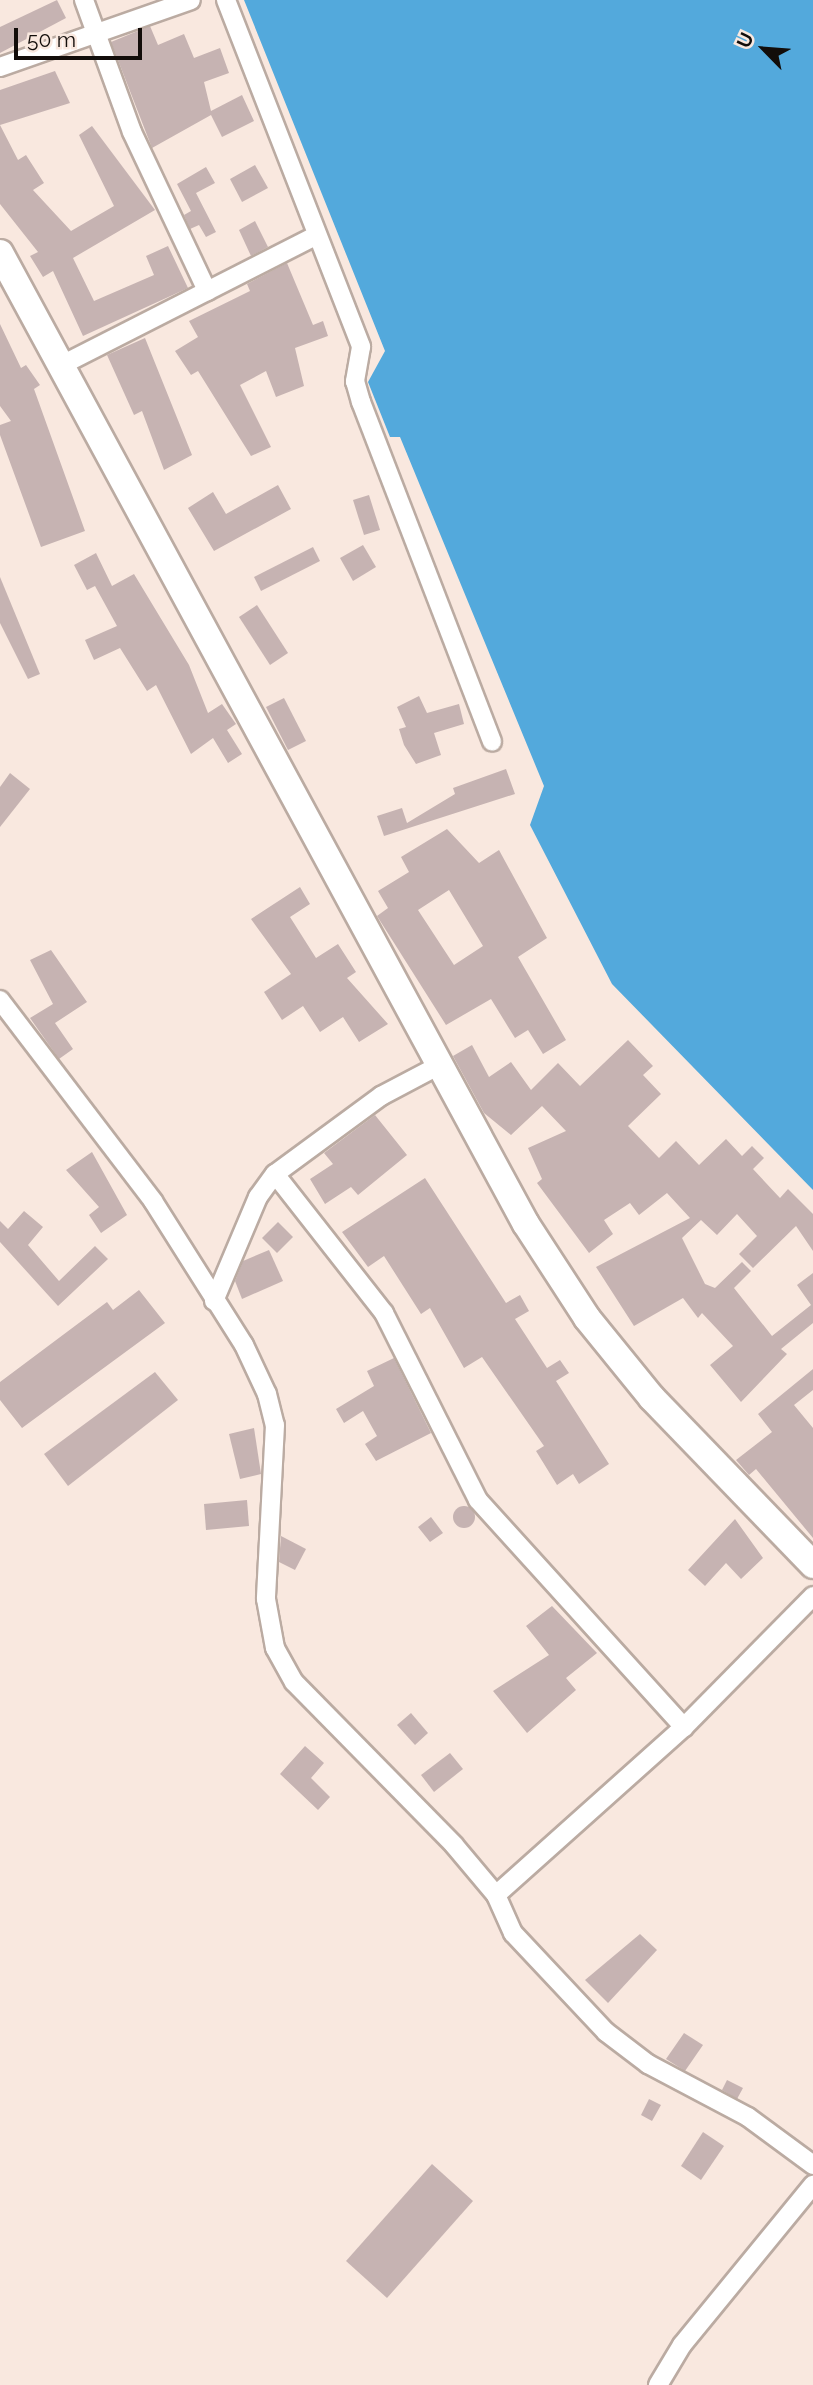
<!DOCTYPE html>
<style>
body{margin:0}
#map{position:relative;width:813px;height:2385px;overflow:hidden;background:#f9e8df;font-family:Raleway,sans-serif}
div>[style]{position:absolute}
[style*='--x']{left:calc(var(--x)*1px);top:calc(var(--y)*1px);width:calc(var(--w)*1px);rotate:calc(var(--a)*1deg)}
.water>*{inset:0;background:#53a9dc}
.building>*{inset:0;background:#c6b3b2}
.round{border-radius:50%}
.roads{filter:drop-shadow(2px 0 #bbaba2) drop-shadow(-2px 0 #bbaba2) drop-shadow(0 2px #bbaba2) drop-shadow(0 -2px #bbaba2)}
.minor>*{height:18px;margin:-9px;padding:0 9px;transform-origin:9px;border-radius:9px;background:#fff}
.highway>*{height:26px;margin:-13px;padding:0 13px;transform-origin:13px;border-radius:13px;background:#fff}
span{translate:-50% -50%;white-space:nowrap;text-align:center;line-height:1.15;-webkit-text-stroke:7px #f9e8df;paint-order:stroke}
.north{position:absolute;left:729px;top:14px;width:70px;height:70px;-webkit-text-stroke:5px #f9e8df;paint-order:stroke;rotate:295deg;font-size:19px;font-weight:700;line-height:28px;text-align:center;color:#120d0a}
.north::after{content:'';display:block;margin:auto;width:24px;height:32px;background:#120d0a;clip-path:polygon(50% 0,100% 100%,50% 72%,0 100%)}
.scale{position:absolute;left:14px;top:28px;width:128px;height:32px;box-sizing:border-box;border:4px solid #120d0a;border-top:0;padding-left:9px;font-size:21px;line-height:24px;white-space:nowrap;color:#120d0a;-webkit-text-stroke:5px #f9e8df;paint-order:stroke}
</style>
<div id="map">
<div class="water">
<i style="clip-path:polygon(244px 0,813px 0,813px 1190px,612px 984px,530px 825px,544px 786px,400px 437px,390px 437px,368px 382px,385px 351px)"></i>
</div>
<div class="building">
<i style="clip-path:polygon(57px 0,66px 18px,0 53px,0 27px)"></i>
<i style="clip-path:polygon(150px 26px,158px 45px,184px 34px,194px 58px,220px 48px,229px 73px,204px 82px,211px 111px,242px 95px,254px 121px,222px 137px,211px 115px,152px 148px,111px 42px)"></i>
<i style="clip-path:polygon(55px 71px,70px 103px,0 125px,18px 160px,26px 155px,44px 183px,33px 190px,71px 231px,114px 206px,79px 135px,92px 126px,155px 210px,73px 258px,94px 301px,154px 275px,146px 256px,168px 246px,188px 288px,83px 336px,53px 271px,43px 277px,30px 256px,38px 252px,0 204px,0 90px)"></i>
<i style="clip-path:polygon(255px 165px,268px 188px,242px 202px,230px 179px)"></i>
<i style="clip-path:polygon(206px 167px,215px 183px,196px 193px,216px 232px,206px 237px,199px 225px,190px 229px,184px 215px,191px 211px,177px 184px)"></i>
<i style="clip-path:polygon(255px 221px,268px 247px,251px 256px,239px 230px)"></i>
<i style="clip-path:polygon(287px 263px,313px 325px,323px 321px,328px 336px,295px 348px,304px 386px,276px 397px,266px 371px,240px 385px,271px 447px,251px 456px,198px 371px,191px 375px,175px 351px,198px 337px,189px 321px,250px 291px,247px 284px)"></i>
<i style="clip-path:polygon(0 324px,21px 368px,26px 365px,40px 385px,34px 389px,85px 531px,41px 547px,0 435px,0 425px,11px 421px,0 406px)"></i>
<i style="clip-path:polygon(145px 338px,192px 455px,164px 470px,142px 411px,134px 415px,107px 355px)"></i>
<i style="clip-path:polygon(278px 485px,291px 509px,214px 551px,188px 508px,213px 492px,226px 514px)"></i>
<i style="clip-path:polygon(369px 495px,380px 530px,364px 535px,353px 500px)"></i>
<i style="clip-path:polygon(363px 545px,376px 567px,353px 581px,340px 558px)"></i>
<i style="clip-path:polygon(313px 547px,320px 561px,261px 591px,254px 577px)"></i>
<i style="clip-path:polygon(96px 553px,112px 586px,134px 574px,189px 665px,208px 713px,222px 704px,236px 724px,227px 730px,242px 754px,228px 763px,213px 738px,191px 754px,156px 685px,147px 691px,120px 648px,94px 660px,85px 640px,117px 626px,95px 586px,87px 590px,74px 565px)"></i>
<i style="clip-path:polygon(0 577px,40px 674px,28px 679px,0 623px)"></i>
<i style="clip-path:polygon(257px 605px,288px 653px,270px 665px,239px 617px)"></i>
<i style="clip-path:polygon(419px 696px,427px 713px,459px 704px,464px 724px,434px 733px,441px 755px,416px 764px,404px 745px,399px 729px,406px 727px,397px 707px)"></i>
<i style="clip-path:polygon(284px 698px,306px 741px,288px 750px,266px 707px)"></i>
<i style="clip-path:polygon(506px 769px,515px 794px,384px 836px,377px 816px,402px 808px,407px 823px,455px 794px,453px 788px)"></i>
<i style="clip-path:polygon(10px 773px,30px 789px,0 827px,0 787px)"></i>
<i style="clip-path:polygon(evenodd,447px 829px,479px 863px,499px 850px,547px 938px,518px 957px,566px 1040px,543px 1054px,528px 1030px,515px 1038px,491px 999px,446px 1025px,377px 916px,388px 908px,378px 891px,409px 872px,401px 857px,447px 829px,449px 890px,483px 946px,454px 965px,418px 910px,449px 890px)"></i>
<i style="clip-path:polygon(300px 887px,310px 904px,290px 917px,316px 958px,338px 944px,356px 972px,347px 978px,388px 1024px,359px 1042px,343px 1017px,320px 1032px,303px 1006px,282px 1020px,264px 992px,291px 974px,251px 919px)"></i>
<i style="clip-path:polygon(51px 950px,87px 1002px,55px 1023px,73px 1049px,59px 1059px,30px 1018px,53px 1004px,30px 960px)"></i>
<i style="clip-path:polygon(628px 1040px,653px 1066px,643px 1075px,661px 1094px,628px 1126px,659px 1158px,676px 1141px,699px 1165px,726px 1139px,742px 1156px,752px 1146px,764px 1158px,753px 1169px,780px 1198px,788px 1189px,813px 1214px,813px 1251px,796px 1226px,753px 1268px,739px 1254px,757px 1236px,737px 1214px,717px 1235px,701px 1220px,682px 1238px,705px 1284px,715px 1288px,742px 1262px,751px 1271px,734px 1288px,772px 1336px,811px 1305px,797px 1285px,813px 1273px,813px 1323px,781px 1349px,787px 1354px,741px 1402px,710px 1365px,733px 1346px,702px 1313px,698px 1318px,683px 1298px,634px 1326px,596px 1267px,690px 1218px,667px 1193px,639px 1215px,630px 1203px,604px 1220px,613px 1234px,589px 1253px,537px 1183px,542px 1179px,528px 1148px,566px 1131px,542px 1106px,511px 1135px,484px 1113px,453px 1056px,472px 1045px,489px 1077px,511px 1062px,531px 1090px,558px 1063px,580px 1086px)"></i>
<i style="clip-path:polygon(375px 1115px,407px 1155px,358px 1195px,351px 1187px,325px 1204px,310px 1179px,333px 1164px,324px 1153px)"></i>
<i style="clip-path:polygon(92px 1152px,127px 1215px,101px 1233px,89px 1215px,99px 1207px,66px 1170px)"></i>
<i style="clip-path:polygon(425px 1178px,506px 1303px,520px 1295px,529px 1311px,515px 1319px,547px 1368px,560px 1360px,569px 1373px,556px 1381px,609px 1464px,579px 1484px,573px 1474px,557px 1485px,536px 1451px,544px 1446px,482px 1357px,464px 1368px,430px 1308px,421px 1314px,384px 1256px,368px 1267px,342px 1232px)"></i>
<i style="clip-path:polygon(24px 1211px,43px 1227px,28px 1245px,59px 1281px,95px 1246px,108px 1259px,58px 1306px,0 1242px,0 1221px,8px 1229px)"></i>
<i style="clip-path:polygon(278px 1222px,293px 1237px,277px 1253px,262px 1238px)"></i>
<i style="clip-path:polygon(269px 1250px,283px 1281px,242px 1299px,235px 1281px,243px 1261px)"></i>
<i style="clip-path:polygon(139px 1290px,165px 1323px,22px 1428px,0 1400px,0 1382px,107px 1302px,113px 1310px)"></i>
<i style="clip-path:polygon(394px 1358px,431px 1433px,376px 1461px,365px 1444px,377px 1436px,363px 1411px,344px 1423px,336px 1409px,374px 1386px,367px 1371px)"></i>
<i style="clip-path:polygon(813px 1369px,813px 1390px,794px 1405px,813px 1428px,813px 1538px,756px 1469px,749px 1475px,736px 1460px,772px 1432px,758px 1414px)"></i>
<i style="clip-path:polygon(155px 1372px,178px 1400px,68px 1486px,44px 1454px)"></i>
<i style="clip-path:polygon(254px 1428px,261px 1474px,240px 1479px,229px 1434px)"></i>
<i style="clip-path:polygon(247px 1500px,249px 1526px,206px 1530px,204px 1504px)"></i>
<i class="round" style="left:453px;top:1506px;width:22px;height:22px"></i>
<i style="clip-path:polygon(431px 1517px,443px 1533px,430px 1542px,418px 1527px)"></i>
<i style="clip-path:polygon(735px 1519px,763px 1558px,741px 1579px,726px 1563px,705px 1586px,688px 1570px)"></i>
<i style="clip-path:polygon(281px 1536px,306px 1549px,295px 1570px,279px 1562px)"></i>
<i style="clip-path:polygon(552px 1606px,597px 1653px,566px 1678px,576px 1690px,527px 1733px,493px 1691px,549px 1655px,526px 1626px)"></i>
<i style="clip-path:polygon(411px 1713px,428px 1733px,415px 1745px,397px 1725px)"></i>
<i style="clip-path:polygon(305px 1746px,324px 1763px,311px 1778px,330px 1797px,318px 1810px,280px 1774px)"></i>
<i style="clip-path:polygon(450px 1753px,463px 1769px,434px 1792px,421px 1775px)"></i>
<i style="clip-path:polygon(640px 1934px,657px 1950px,608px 2003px,585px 1980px)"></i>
<i style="clip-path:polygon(684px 2033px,703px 2045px,685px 2071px,666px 2059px)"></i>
<i style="clip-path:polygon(727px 2080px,743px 2088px,737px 2099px,722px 2090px)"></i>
<i style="clip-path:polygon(649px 2099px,661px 2105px,652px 2121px,641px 2115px)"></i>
<i style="clip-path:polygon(703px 2132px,724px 2146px,701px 2180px,681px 2166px)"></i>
<i style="clip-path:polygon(432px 2164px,473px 2201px,387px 2298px,346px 2261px)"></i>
</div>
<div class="roads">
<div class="minor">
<i style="--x:84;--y:0;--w:140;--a:70"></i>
<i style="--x:132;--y:132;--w:176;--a:64.7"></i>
<i style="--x:226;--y:0;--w:372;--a:68.7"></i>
<i style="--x:361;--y:347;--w:35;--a:100"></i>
<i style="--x:355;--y:381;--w:22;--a:74"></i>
<i style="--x:361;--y:402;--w:364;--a:68.9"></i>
<i style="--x:0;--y:67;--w:202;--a:-19.3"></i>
<i style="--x:58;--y:367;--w:288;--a:-27"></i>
<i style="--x:0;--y:1000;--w:253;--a:52.7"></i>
<i style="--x:153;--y:1201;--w:170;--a:57.7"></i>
<i style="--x:244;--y:1345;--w:54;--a:64.9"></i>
<i style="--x:267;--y:1394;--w:32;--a:76"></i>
<i style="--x:275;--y:1425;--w:174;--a:93"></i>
<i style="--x:266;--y:1599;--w:50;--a:79.6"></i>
<i style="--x:275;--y:1648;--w:39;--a:61"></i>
<i style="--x:294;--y:1682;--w:228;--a:45.5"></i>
<i style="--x:454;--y:1845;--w:65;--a:50"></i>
<i style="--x:496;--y:1895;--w:42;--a:65.9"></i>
<i style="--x:513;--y:1933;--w:136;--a:46.8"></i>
<i style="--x:606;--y:2032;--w:53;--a:37.3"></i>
<i style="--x:648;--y:2064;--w:113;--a:27.9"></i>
<i style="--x:748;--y:2117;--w:81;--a:36.4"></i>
<i style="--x:275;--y:1174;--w:177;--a:51.9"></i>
<i style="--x:384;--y:1313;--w:209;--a:63.3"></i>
<i style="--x:478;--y:1500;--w:307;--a:47.8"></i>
<i style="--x:214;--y:1301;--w:113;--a:-67.1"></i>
<i style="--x:258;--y:1197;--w:29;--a:-54"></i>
<i style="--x:275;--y:1174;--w:132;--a:-36.3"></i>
<i style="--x:381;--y:1096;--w:64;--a:-27.8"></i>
<i style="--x:496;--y:1895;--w:252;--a:-41.8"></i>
<i style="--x:684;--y:1727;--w:184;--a:-45.4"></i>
<i style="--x:658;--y:2385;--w:47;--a:-59"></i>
<i style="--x:682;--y:2345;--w:207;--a:-50.7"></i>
</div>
<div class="highway">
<i style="--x:0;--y:253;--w:1104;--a:61.56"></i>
<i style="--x:526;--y:1224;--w:112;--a:57"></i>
<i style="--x:587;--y:1318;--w:103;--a:50.9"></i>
<i style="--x:652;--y:1398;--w:232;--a:46"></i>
</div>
</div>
<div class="north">U</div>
<div class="scale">50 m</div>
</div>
